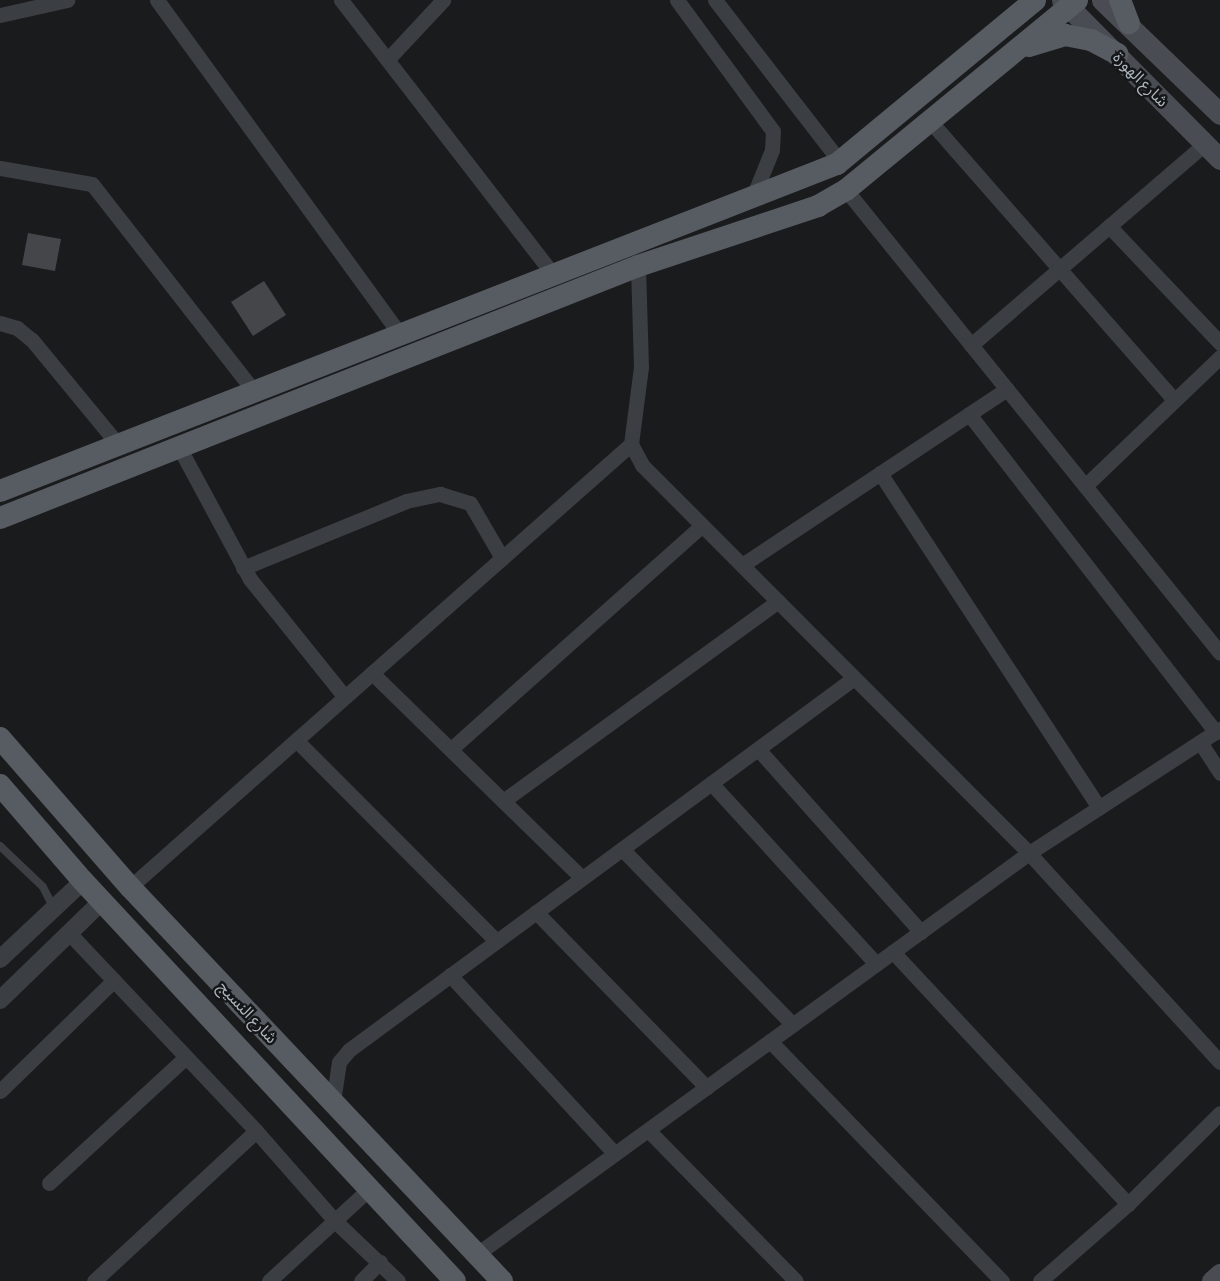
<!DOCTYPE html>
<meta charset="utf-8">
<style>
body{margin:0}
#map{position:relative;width:1220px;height:1281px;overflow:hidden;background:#1a1b1d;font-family:"Titillium Web","Noto Sans Arabic",sans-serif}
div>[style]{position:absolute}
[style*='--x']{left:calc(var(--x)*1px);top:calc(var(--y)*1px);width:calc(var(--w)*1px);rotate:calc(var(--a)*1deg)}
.building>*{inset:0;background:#44464a}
.service>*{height:8px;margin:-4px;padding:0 4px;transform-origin:4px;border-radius:4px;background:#3b3e42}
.minor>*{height:15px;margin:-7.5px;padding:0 7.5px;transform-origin:7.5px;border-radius:7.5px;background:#3b3e42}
.tertiary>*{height:18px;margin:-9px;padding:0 9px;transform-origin:9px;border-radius:9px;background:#3b3e42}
.secondary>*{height:21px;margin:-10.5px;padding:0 10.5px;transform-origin:10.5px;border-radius:10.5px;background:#494d53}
.primary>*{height:22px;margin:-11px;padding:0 11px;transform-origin:11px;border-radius:11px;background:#575b62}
span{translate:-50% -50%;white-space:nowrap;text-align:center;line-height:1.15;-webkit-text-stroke:5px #151618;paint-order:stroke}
.street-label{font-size:16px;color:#acb5bd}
</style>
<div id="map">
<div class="building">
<i style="clip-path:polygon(28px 233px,61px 239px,55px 271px,22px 265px)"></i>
<i style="clip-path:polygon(264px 281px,286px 315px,253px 336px,231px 302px)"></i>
</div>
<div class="service">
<i style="--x:0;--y:846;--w:59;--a:43.6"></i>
<i style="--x:43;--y:887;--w:22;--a:63"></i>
</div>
<div class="minor">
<i style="--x:157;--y:0;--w:413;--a:54"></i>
<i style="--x:341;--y:0;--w:345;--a:52.3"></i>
<i style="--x:677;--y:0;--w:162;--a:53.8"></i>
<i style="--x:773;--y:131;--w:19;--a:93"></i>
<i style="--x:772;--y:150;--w:40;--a:112"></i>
<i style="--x:757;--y:187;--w:9;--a:69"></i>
<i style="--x:715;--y:0;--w:205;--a:52.3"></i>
<i style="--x:0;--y:15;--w:69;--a:-12.6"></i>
<i style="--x:388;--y:59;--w:81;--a:-47"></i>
<i style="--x:930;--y:121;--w:371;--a:48.8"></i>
<i style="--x:0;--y:168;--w:93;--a:9.9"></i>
<i style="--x:92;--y:184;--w:261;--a:52"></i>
<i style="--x:846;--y:190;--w:595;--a:51.07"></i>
<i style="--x:1109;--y:226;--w:161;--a:46.5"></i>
<i style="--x:638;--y:266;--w:101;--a:88.3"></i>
<i style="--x:641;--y:367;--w:78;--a:97.4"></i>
<i style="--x:631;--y:444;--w:24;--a:62"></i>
<i style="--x:642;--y:465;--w:548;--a:45.07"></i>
<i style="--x:1029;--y:853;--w:283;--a:47.6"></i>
<i style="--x:0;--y:323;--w:18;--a:16"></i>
<i style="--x:17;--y:328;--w:19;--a:39"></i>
<i style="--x:32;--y:340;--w:134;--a:50.5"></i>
<i style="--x:971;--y:345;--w:308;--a:-40.7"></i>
<i style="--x:969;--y:414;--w:403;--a:52.2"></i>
<i style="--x:179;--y:447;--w:150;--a:61.7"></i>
<i style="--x:250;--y:579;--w:151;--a:51.2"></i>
<i style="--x:880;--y:473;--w:400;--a:56.8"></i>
<i style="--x:1085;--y:486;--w:187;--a:-43.7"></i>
<i style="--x:742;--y:565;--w:318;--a:-33.6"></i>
<i style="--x:243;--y:568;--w:176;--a:-22.3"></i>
<i style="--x:406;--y:501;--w:35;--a:-12"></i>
<i style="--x:440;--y:494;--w:31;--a:17"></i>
<i style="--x:470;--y:503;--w:64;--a:59.8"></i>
<i style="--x:372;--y:673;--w:293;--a:44.3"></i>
<i style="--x:296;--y:740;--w:284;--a:45.1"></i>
<i style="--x:1200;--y:742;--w:37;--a:57"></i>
<i style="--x:451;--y:749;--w:336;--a:-41.7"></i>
<i style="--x:758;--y:749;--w:245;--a:48.3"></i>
<i style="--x:711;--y:783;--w:245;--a:47.6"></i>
<i style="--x:503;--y:801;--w:340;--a:-36"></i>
<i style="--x:622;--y:849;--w:245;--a:45.8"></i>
<i style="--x:130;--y:887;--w:669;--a:-41.48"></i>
<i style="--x:536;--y:912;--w:245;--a:45.8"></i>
<i style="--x:69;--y:933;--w:272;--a:46.6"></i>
<i style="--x:256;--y:1131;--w:120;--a:48.7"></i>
<i style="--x:335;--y:1221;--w:87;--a:43.6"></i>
<i style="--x:893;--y:952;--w:345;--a:47"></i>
<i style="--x:450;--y:975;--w:243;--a:47.3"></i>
<i style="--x:770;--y:1041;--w:334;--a:46"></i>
<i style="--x:0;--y:1091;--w:159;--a:-44.2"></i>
<i style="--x:333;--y:1102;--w:40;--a:-81.5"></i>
<i style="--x:339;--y:1062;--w:16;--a:-50"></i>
<i style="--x:349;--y:1050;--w:627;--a:-36.38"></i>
<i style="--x:648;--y:1130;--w:211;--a:45.6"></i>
<i style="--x:49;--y:1183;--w:186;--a:-42.6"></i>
<i style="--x:477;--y:1254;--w:682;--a:-36"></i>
<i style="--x:1029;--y:853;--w:228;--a:-33"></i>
<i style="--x:94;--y:1281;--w:221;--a:-42.8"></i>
<i style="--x:269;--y:1281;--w:134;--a:-42.6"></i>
<i style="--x:361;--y:1281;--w:27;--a:-45"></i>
<i style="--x:1040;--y:1281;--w:117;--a:-41.2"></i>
<i style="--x:1128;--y:1204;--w:129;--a:-44.7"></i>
</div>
<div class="tertiary">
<i style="--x:0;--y:959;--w:114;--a:-43.2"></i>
<i style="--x:0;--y:1000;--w:142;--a:-44.1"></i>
</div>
<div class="secondary">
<i style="--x:1062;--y:0;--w:224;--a:45.2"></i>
<i style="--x:1102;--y:0;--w:164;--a:44"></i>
<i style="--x:1212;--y:1281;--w:11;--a:-41"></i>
</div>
<div class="primary">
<i style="--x:1120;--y:0;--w:25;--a:69"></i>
<i style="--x:1029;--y:46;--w:38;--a:-17"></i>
<i style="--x:1065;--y:35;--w:26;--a:11"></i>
<i style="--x:1091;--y:40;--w:30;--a:28"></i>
<i style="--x:0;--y:491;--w:899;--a:-21.34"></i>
<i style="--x:837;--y:164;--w:257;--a:-39.6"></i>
<i style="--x:0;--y:518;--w:686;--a:-21.55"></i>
<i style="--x:638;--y:266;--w:190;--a:-18.4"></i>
<i style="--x:818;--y:206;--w:32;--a:-30"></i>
<i style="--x:846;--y:190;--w:299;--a:-39.4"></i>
<i style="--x:0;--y:738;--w:198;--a:48.9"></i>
<i style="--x:130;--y:887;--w:542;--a:46.65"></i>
<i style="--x:0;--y:785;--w:127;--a:49.2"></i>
<i style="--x:83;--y:881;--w:546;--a:47.08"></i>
</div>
<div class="street-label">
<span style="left:1141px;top:79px;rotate:45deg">شارع الهورة</span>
<span style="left:248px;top:1012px;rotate:47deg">شارع النسيج</span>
</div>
</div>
